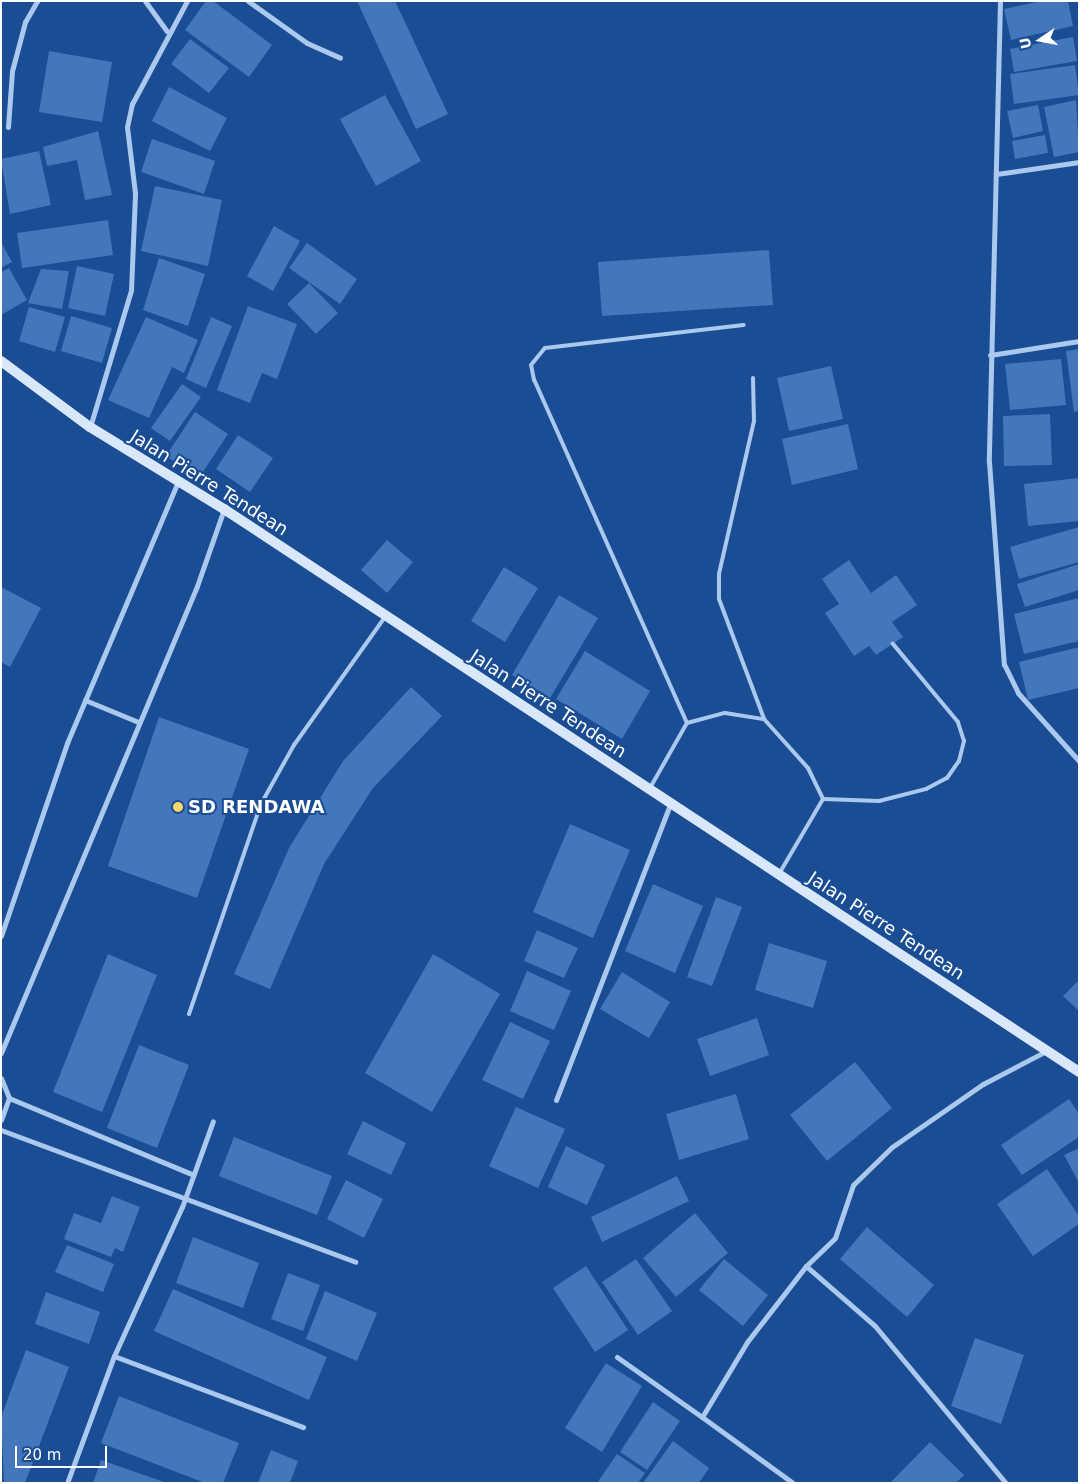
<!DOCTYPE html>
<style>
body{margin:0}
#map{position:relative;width:1080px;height:1484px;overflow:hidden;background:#1a4d93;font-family:"DejaVu Sans",sans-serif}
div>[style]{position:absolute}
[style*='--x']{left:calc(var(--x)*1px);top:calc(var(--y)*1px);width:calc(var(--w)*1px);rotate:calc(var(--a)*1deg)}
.building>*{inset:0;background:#4376ba}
.lane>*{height:4px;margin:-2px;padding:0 2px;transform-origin:2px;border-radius:2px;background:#abc9ef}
.street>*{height:5px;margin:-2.5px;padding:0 2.5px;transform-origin:2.5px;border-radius:2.5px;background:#abc9ef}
.secondary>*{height:10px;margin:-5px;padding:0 5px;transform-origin:5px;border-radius:5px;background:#d9e7fb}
.dots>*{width:14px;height:14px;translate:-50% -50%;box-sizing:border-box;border:2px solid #1a4d93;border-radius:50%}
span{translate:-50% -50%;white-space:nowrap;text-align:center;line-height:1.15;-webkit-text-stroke:4px #1a4d93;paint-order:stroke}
.street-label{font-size:18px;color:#fff}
.poi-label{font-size:18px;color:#fff;font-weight:700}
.left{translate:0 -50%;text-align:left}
.frame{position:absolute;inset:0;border:2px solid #fff;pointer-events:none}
.north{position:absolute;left:1015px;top:15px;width:50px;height:50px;-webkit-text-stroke:4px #1a4d93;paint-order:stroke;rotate:258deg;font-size:14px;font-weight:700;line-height:20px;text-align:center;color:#fff}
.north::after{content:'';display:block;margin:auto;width:18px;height:22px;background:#fff;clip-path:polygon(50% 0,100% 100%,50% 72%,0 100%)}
.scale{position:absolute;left:15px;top:1446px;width:92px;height:22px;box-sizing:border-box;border:2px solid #fff;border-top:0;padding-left:6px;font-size:15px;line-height:18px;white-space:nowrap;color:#fff;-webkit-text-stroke:4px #1a4d93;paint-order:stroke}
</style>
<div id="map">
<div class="building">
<i style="clip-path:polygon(206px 1px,213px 1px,272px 45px,249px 77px,185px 30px)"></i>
<i style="clip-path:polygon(357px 1px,395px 1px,448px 114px,416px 129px)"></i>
<i style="clip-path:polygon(1042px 1px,1068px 1px,1073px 26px,1011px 40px,1004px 9px)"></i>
<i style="clip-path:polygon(1073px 37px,1077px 61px,1014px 72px,1010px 49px)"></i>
<i style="clip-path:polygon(190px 39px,229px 68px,209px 93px,171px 64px)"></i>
<i style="clip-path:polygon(49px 51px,112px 62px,102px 122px,39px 112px)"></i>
<i style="clip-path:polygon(1075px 65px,1079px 95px,1014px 104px,1010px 74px)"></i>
<i style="clip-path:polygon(169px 87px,227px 118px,210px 151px,152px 121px)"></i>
<i style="clip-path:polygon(385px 95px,421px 161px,376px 186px,340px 119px)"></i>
<i style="clip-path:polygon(1076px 100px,1079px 152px,1054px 157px,1044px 107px)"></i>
<i style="clip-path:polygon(1038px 105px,1043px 131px,1013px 138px,1007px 111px)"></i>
<i style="clip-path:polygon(98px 131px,112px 195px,85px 200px,77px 160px,47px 166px,43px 147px)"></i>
<i style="clip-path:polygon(1045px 135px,1048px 153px,1015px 159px,1012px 141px)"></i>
<i style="clip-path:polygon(152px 139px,215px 161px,204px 194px,141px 172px)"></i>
<i style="clip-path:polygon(39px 151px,51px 205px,10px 214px,1px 159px)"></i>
<i style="clip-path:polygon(155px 186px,222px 200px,208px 266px,141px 251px)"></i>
<i style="clip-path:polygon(108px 220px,113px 255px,22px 268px,17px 233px)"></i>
<i style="clip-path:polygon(274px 226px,300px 241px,273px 291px,247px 276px)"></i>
<i style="clip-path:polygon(1px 242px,12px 262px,1px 268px)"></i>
<i style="clip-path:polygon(307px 243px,357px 279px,340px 304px,289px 268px)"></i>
<i style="clip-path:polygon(769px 250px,773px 305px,602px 316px,598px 262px)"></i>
<i style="clip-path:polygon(159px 258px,205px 274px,188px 326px,143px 310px)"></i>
<i style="clip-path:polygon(77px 266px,114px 274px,105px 316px,68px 308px)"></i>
<i style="clip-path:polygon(9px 268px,27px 300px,1px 315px,1px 272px)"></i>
<i style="clip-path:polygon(41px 269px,69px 271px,62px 309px,28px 303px)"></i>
<i style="clip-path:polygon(309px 283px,338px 313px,316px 334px,287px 304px)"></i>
<i style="clip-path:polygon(248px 306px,297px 324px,277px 379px,262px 373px,250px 403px,217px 390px)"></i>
<i style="clip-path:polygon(29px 307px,65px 317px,55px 352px,19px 341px)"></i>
<i style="clip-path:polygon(71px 316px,112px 328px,102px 363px,61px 351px)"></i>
<i style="clip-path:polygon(146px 317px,198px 340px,184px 373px,172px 367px,149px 418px,108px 400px)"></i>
<i style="clip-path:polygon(211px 317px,232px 326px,206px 388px,186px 379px)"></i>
<i style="clip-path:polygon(1079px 349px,1079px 411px,1074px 412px,1066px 351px)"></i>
<i style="clip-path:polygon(1061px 359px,1066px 405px,1010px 410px,1005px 364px)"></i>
<i style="clip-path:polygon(831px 366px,843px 419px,789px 431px,777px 378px)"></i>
<i style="clip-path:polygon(182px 384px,201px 397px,170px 441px,151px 428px)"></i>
<i style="clip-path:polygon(195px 412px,228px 434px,199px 478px,166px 456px)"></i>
<i style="clip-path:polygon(1050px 414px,1052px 465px,1004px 466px,1003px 416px)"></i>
<i style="clip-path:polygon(848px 424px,858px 469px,792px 485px,782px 439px)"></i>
<i style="clip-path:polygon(238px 435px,273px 458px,250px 492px,216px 469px)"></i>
<i style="clip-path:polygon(1079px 478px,1079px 521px,1028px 526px,1024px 484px)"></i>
<i style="clip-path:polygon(1079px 527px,1079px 562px,1019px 579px,1010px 547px)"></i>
<i style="clip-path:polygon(387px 540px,413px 562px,387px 593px,361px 570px)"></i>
<i style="clip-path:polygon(849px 560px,871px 593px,896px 575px,917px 605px,892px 622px,903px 637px,876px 655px,869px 646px,854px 656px,825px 613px,839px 604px,822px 579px)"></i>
<i style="clip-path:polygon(1079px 564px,1079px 590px,1025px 607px,1017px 584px)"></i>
<i style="clip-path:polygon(504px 567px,538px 588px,505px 642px,471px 621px)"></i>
<i style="clip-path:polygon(1px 587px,41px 608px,10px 667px,1px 662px)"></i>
<i style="clip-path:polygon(559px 595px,598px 618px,550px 698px,512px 675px)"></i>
<i style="clip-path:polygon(1079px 598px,1079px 641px,1024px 654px,1014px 614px)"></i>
<i style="clip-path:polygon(1079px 647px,1079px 688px,1028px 700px,1019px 662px)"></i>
<i style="clip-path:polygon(585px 651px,650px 691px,622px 739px,556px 699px)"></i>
<i style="clip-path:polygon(411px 687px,442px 716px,373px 788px,324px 864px,270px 989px,234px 974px,289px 848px,343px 761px)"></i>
<i style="clip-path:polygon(159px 717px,249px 749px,197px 898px,108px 866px)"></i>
<i style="clip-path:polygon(570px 824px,630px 850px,593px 938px,533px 912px)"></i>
<i style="clip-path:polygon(653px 884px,703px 906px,675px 973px,625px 951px)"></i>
<i style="clip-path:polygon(716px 897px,742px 907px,712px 986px,687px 977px)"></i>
<i style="clip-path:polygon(537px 930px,578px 948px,564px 978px,524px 961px)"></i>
<i style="clip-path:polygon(769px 943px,827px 961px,813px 1008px,755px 990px)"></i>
<i style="clip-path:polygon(108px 954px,157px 975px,102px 1112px,53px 1092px)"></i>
<i style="clip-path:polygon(433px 954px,500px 994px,432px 1112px,365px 1073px)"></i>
<i style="clip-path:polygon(527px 971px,571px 991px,554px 1030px,510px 1011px)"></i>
<i style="clip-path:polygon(622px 972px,670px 1002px,649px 1038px,600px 1009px)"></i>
<i style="clip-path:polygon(1079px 980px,1079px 1011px,1063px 996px)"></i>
<i style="clip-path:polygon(757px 1018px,769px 1055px,710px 1076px,697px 1039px)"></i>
<i style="clip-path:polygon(510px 1022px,550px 1041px,523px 1099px,482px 1080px)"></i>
<i style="clip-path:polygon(139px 1045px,189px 1065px,157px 1148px,107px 1128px)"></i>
<i style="clip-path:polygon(855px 1062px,892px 1108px,827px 1161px,790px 1115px)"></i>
<i style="clip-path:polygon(736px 1094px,749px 1139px,679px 1160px,666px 1114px)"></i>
<i style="clip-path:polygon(1069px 1099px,1079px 1114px,1079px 1137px,1022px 1175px,1001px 1145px)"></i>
<i style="clip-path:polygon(516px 1107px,565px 1129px,538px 1188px,489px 1166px)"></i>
<i style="clip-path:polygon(363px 1121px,406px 1143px,391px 1175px,347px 1154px)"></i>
<i style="clip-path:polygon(234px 1137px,332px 1176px,317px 1215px,219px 1176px)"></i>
<i style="clip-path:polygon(566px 1146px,605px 1165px,587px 1205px,548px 1187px)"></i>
<i style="clip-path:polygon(1079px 1148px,1079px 1183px,1064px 1155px)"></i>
<i style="clip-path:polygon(1047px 1169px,1079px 1216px,1079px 1224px,1033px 1256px,997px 1204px)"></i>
<i style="clip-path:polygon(677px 1176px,689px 1201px,602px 1242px,591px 1217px)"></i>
<i style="clip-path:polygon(346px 1180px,383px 1199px,364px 1238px,327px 1219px)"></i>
<i style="clip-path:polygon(112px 1196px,140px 1207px,123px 1252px,115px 1248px,111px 1257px,64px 1239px,74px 1213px,101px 1223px)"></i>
<i style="clip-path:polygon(695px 1213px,728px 1253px,676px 1297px,643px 1258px)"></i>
<i style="clip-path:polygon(867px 1227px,934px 1285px,907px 1317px,840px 1259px)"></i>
<i style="clip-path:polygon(193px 1237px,259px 1263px,243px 1308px,176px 1283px)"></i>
<i style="clip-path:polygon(67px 1245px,114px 1264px,103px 1292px,55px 1272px)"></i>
<i style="clip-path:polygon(636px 1259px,672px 1311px,638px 1335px,602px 1282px)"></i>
<i style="clip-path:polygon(724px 1259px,768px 1295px,743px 1326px,699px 1290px)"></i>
<i style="clip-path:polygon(586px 1266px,628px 1330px,595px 1352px,553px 1288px)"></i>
<i style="clip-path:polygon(288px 1273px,320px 1285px,303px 1331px,271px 1319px)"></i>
<i style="clip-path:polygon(173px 1289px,327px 1357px,309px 1400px,154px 1331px)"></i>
<i style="clip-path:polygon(325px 1291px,377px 1313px,357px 1361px,306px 1339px)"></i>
<i style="clip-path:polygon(46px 1292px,100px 1312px,89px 1344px,35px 1324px)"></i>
<i style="clip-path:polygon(975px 1338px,1024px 1355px,1001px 1424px,951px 1406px)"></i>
<i style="clip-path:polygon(26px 1350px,69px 1367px,25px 1483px,4px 1483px,1px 1417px)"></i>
<i style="clip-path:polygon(606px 1363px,642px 1386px,602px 1452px,565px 1428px)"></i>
<i style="clip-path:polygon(119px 1396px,239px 1443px,223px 1483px,205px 1483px,101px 1443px)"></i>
<i style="clip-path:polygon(653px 1402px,680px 1421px,647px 1470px,620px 1452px)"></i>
<i style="clip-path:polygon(673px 1441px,709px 1468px,699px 1483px,643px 1483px)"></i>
<i style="clip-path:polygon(930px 1442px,964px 1475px,956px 1483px,890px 1483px)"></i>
<i style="clip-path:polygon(271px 1450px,298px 1461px,290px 1483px,258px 1483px)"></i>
<i style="clip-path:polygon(617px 1454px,645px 1473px,638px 1483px,597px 1483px)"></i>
<i style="clip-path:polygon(101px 1460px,164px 1482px,164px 1483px,93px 1483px)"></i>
</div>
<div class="lane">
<i style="--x:753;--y:378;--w:43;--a:88.7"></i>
<i style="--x:754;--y:421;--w:157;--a:102.9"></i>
<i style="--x:719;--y:574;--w:25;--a:90"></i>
<i style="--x:719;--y:599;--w:128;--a:69.4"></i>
<i style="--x:687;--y:723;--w:376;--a:-114"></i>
<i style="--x:534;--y:380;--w:15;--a:-101"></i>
<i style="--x:531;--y:365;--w:22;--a:-51"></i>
<i style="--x:545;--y:348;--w:200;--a:-6.6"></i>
<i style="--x:650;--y:788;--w:75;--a:-60.4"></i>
<i style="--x:687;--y:723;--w:39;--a:-15"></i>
<i style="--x:725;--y:713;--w:39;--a:9"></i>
<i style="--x:764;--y:719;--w:66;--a:48.1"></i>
<i style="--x:808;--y:768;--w:34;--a:64"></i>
<i style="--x:823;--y:799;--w:87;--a:120.4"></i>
<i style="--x:823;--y:799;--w:56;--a:2"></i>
<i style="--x:879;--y:801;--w:49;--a:-14.3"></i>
<i style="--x:926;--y:789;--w:24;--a:-28"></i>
<i style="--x:947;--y:778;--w:21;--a:-55"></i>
<i style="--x:959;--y:761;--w:21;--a:-76"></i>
<i style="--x:964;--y:741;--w:20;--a:-108"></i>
<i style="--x:958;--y:722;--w:102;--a:-129.8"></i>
<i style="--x:189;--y:1014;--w:222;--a:-71.1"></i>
<i style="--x:261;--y:804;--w:68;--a:-60.8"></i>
<i style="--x:294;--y:745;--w:157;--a:-54.6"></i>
</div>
<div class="street">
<i style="--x:145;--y:1;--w:37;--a:54"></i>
<i style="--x:248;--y:1;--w:72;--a:35.4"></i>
<i style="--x:307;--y:43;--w:36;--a:24"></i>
<i style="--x:1000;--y:1;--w:461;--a:91.4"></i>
<i style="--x:989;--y:462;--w:203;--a:85.8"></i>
<i style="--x:1004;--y:664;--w:32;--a:64"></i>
<i style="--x:1018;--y:693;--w:91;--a:48.1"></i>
<i style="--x:8;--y:127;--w:56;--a:-85.9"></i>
<i style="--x:12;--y:71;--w:51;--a:-75.1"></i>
<i style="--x:25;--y:22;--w:24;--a:-60"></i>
<i style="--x:996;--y:174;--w:84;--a:-8.2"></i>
<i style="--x:990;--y:355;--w:90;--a:-8.9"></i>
<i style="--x:90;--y:427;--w:143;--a:-73.3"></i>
<i style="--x:131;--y:290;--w:97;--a:-87.6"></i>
<i style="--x:135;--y:193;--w:66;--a:-96.9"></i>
<i style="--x:127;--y:127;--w:24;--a:-78"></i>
<i style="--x:132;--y:104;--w:117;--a:-61.9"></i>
<i style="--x:85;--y:700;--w:57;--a:22.5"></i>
<i style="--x:1;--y:936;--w:204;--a:-71.1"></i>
<i style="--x:67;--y:743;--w:281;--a:-67"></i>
<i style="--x:1;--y:1053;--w:506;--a:-67.23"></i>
<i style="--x:197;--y:586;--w:82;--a:-70.7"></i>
<i style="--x:1;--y:1078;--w:22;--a:68"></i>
<i style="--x:9;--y:1098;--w:23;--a:110"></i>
<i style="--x:9;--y:1098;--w:200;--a:22.6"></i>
<i style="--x:556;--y:1100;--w:317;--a:-68.9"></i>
<i style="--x:1;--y:1130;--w:378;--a:20.4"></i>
<i style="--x:806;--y:1266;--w:40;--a:-44"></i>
<i style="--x:835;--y:1238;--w:56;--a:-71.2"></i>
<i style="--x:853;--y:1185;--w:54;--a:-44.3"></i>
<i style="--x:892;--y:1147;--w:111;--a:-34.7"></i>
<i style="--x:983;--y:1084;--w:71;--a:-27.6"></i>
<i style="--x:114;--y:1356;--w:202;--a:20.6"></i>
<i style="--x:617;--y:1357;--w:104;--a:35.2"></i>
<i style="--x:67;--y:1483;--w:135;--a:-69.7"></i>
<i style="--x:114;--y:1356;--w:164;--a:-65.5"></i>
<i style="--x:182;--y:1207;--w:91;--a:-70.2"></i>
<i style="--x:793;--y:1483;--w:112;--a:-144"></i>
<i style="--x:702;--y:1417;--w:87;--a:-59"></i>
<i style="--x:747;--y:1342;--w:96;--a:-52.2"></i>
<i style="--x:806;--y:1266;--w:91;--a:41"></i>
<i style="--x:875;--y:1326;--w:204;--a:50.2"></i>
</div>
<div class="secondary">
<i style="--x:1;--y:361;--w:111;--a:36.6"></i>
<i style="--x:90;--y:427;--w:157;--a:31.5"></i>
<i style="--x:224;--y:509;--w:1024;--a:33.36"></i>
</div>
<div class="dots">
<i style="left:178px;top:807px;background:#ffd769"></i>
</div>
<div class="street-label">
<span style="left:209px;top:483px;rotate:32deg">Jalan Pierre Tendean</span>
<span style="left:548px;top:704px;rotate:33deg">Jalan Pierre Tendean</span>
<span style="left:886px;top:926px;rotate:33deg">Jalan Pierre Tendean</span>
</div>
<div class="poi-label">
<span class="left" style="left:188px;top:807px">SD RENDAWA</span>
</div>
<div class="frame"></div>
<div class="north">U</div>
<div class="scale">20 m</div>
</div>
